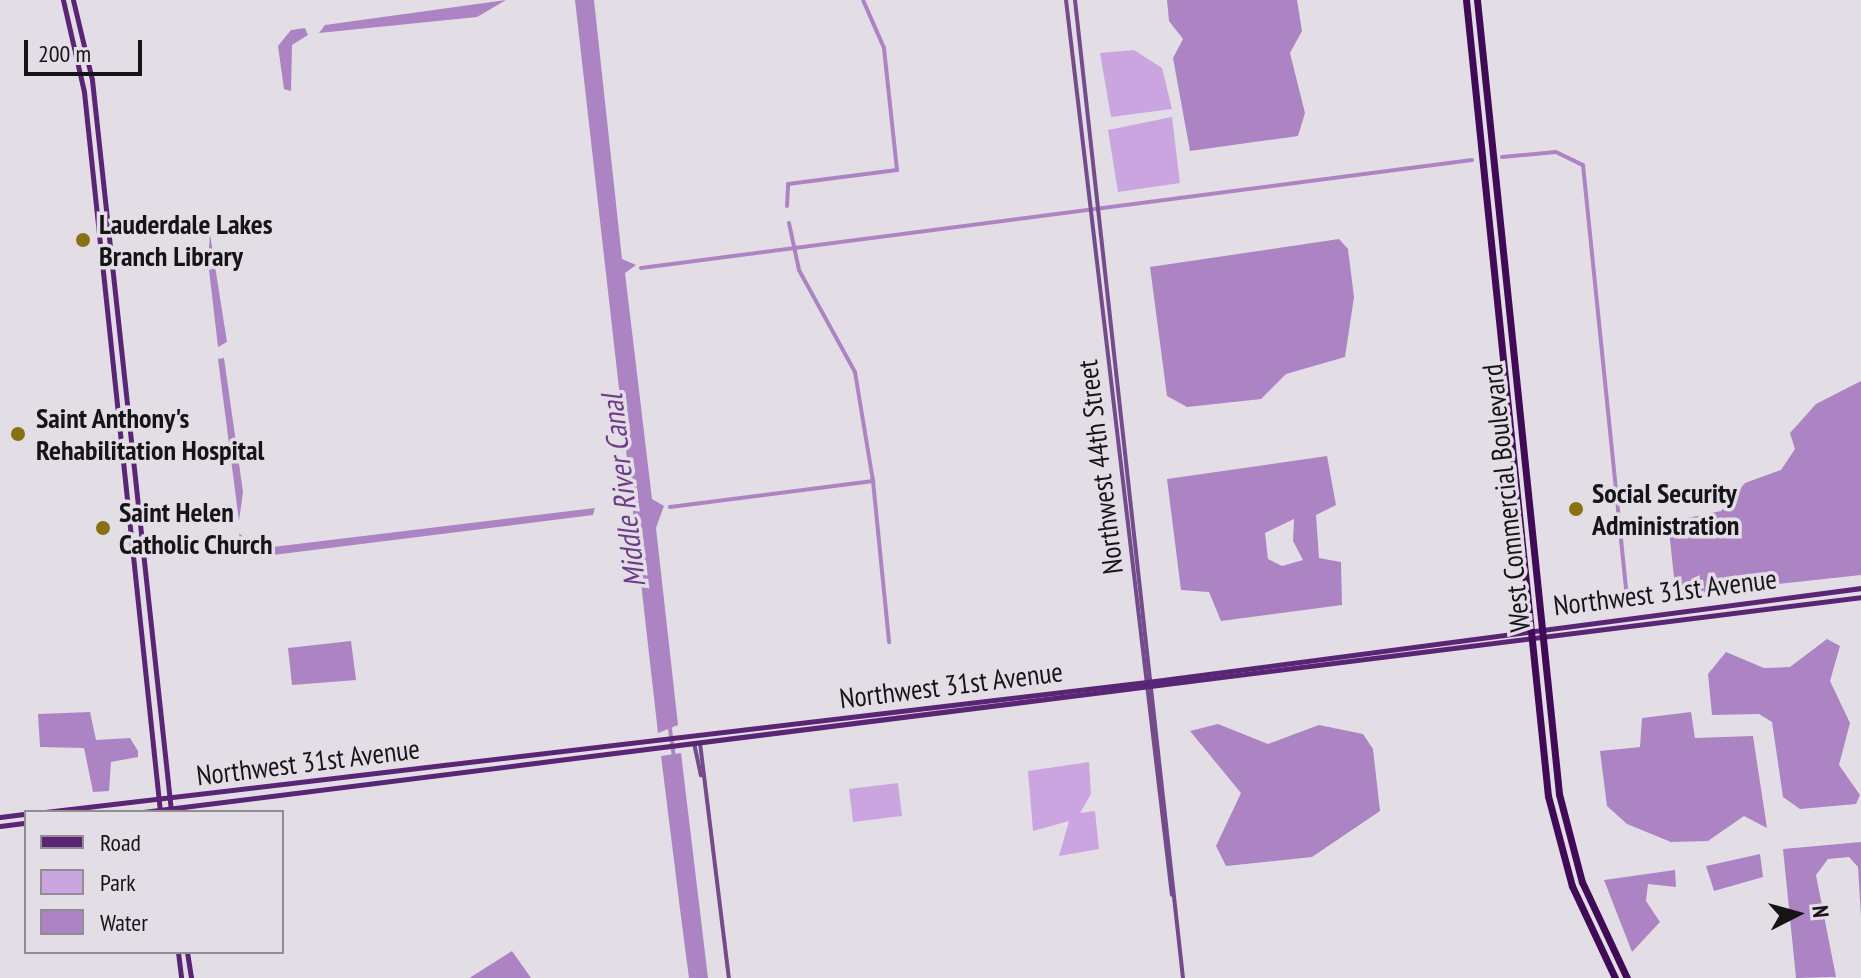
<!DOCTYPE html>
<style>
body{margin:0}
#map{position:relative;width:1861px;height:978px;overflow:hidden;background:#e3dee6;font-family:"PT Sans Narrow",sans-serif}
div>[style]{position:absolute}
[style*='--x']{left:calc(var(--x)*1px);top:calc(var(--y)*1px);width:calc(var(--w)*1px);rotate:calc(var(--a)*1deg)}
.green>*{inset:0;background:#caa5e0}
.water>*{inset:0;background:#ac84c3}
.canal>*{height:4px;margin:-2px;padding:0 2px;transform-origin:2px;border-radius:2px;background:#ac84c3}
.secondary>*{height:4px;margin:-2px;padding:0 2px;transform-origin:2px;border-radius:2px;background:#744b8b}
.primary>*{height:5px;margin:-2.5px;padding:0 2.5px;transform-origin:2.5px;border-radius:2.5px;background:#5b2575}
.highway>*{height:7px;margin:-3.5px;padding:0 3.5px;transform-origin:3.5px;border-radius:3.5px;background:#400a56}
.dots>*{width:22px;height:22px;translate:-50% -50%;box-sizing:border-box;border:4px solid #e3dee6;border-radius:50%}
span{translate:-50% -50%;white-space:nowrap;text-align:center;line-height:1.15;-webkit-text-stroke:7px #e3dee6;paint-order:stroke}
.poi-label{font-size:28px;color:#161417;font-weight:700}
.left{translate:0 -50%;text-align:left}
.street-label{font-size:28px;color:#161417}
.water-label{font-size:30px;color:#6e3b88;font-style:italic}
.legend{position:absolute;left:24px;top:810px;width:260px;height:144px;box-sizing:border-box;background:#e3dee6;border:2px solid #918d93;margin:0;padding:10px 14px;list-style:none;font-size:24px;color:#161417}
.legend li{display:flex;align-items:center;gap:16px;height:40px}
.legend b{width:40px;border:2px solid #918d93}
.north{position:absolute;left:1757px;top:874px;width:80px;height:80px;-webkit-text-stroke:6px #e3dee6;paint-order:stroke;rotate:84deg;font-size:22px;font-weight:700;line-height:32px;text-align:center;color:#161417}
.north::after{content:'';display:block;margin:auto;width:28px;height:36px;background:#161417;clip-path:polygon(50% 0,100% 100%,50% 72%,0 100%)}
.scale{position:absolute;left:24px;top:40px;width:118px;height:36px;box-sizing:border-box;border:4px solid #161417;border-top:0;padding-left:10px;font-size:24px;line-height:28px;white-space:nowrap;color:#161417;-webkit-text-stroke:6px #e3dee6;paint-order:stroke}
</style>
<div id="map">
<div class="green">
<i style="clip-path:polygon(1134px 50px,1162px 68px,1172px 109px,1111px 117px,1100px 53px)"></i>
<i style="clip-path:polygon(1172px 117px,1180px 183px,1118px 192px,1108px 130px)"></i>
<i style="clip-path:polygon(1089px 762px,1091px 794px,1080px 813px,1095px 811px,1099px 849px,1059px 856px,1069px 821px,1033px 831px,1028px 771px)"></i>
<i style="clip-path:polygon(898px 783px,902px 816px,853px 822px,849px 789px)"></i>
</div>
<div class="water">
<i style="clip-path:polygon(506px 0,477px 17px,319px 33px,325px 25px)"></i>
<i style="clip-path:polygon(575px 0,594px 0,622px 259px,636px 265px,625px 273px,652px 499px,664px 506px,656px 528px,678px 725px,658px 733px)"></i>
<i style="clip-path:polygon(1167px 0,1297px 0,1302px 31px,1290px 53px,1305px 113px,1298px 136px,1190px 151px,1173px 58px,1183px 39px,1169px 21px)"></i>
<i style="clip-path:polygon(291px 30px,305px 28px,308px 35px,292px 45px,291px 91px,284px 89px,278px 46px)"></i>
<i style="clip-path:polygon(210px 234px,227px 342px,218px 347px,208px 261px)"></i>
<i style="clip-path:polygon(1339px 239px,1348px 249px,1354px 297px,1345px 357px,1286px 374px,1261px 399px,1187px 407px,1167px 396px,1150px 267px)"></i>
<i style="clip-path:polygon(224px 358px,243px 492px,239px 521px,218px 359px)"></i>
<i style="clip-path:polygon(1861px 381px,1861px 575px,1676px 595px,1668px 522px,1721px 511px,1745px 483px,1781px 470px,1795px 449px,1790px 433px,1816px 404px)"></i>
<i style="clip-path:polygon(evenodd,1327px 456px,1336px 505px,1316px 515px,1319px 558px,1341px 562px,1342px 605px,1221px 621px,1209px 592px,1181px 590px,1167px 479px,1327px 456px,1294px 519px,1293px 541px,1303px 560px,1282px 566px,1268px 559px,1265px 533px,1294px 519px)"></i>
<i style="clip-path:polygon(595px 508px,593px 515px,257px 557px,243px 552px,239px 533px,256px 549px)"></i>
<i style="clip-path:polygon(1827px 639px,1840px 646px,1830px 681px,1850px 723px,1839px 765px,1860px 795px,1856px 804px,1800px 809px,1783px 797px,1772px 722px,1759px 714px,1712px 715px,1708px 674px,1726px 652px,1764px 668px,1790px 667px)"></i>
<i style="clip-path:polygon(351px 641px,356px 680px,292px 685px,288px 648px)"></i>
<i style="clip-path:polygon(90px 712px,96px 740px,130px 738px,138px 751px,138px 757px,111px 762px,109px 791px,93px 792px,84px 748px,40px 747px,38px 714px)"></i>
<i style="clip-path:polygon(1691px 712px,1695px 738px,1753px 736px,1767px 828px,1744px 816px,1708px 841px,1671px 842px,1627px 824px,1607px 806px,1600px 751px,1640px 747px,1642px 718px)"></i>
<i style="clip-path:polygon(1218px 724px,1268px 744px,1319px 725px,1363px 734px,1373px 749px,1380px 811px,1312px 857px,1226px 866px,1216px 846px,1241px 793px,1190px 731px)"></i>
<i style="clip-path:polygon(681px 753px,708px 978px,689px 978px,682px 925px,661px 756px)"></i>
<i style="clip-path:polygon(1861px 842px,1861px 917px,1858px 867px,1849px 857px,1828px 859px,1816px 875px,1836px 977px,1796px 978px,1783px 849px)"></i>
<i style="clip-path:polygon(1760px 854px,1763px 877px,1714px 891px,1706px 866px)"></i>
<i style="clip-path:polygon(1675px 870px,1676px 887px,1648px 884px,1646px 901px,1660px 922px,1632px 952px,1604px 880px)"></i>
<i style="clip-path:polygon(512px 951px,531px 978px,470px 978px,471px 977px)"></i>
</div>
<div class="canal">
<i style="--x:1502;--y:157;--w:54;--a:-5.3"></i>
<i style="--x:1556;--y:152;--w:30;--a:26"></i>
<i style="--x:1583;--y:165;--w:442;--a:84.2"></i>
<i style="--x:787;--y:206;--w:22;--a:-87"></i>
<i style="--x:788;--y:184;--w:110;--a:-7.3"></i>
<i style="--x:897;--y:170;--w:123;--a:-96.1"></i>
<i style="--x:884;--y:48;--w:52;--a:-113.6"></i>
<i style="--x:641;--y:268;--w:838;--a:-7.4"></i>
<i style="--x:873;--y:481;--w:162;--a:84.3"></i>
<i style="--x:670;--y:507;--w:205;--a:-7.3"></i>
<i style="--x:873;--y:481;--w:110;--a:-99.4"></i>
<i style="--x:855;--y:372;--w:116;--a:-118.8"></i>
<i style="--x:799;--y:270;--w:48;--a:-102"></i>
<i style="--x:670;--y:729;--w:27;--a:82"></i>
</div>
<div class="secondary">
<i style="--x:1066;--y:0;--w:901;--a:83.25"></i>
<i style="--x:1075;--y:0;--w:984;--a:83.7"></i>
<i style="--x:694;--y:743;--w:33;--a:78"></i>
<i style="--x:700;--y:743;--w:237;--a:83"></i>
</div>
<div class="primary">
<i style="--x:63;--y:0;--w:94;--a:77.1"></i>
<i style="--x:84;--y:92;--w:724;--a:83.97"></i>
<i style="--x:73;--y:0;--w:82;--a:76.6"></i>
<i style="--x:92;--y:80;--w:735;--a:83.83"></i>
<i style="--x:45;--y:812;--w:1118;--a:-6.73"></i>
<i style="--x:1155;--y:681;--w:712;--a:-7.5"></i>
<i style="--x:143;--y:812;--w:1731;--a:-7.13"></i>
<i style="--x:0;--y:817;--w:26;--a:-7"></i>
<i style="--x:0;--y:826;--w:26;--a:-7"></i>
<i style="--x:178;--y:952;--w:26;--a:83"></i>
<i style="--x:187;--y:952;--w:26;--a:81"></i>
</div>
<div class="highway">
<i style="--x:1466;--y:0;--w:800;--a:84.12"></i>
<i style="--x:1548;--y:796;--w:93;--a:75.1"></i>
<i style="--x:1572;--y:886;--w:102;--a:64.9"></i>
<i style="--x:1477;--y:0;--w:798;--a:84.1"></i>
<i style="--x:1559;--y:794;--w:91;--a:75.4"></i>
<i style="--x:1582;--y:882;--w:106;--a:64.9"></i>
</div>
<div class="dots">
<i style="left:83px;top:240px;background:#877113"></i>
<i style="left:18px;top:434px;background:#877113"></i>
<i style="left:1576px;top:509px;background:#877113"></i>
<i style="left:103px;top:528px;background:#877113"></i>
</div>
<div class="poi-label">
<span class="left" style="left:99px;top:240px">Lauderdale Lakes<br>Branch Library</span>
<span class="left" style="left:36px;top:434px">Saint Anthony's<br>Rehabilitation Hospital</span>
<span class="left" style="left:1592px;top:509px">Social Security<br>Administration</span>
<span class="left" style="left:119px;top:528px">Saint Helen<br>Catholic Church</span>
</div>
<div class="street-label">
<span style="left:1100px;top:467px;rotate:-97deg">Northwest 44th Street</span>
<span style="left:1506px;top:498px;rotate:-96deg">West Commercial Boulevard</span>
<span style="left:1665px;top:592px;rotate:-7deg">Northwest 31st Avenue</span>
<span style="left:951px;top:685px;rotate:-7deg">Northwest 31st Avenue</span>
<span style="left:308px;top:762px;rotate:-7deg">Northwest 31st Avenue</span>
</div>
<div class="water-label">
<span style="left:623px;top:491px;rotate:-97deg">Middle River Canal</span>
</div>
<ul class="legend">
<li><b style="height:10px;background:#5b2575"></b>Road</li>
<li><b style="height:22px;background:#caa5e0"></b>Park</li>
<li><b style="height:22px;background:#ac84c3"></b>Water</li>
</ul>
<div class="north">N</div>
<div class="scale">200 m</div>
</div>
